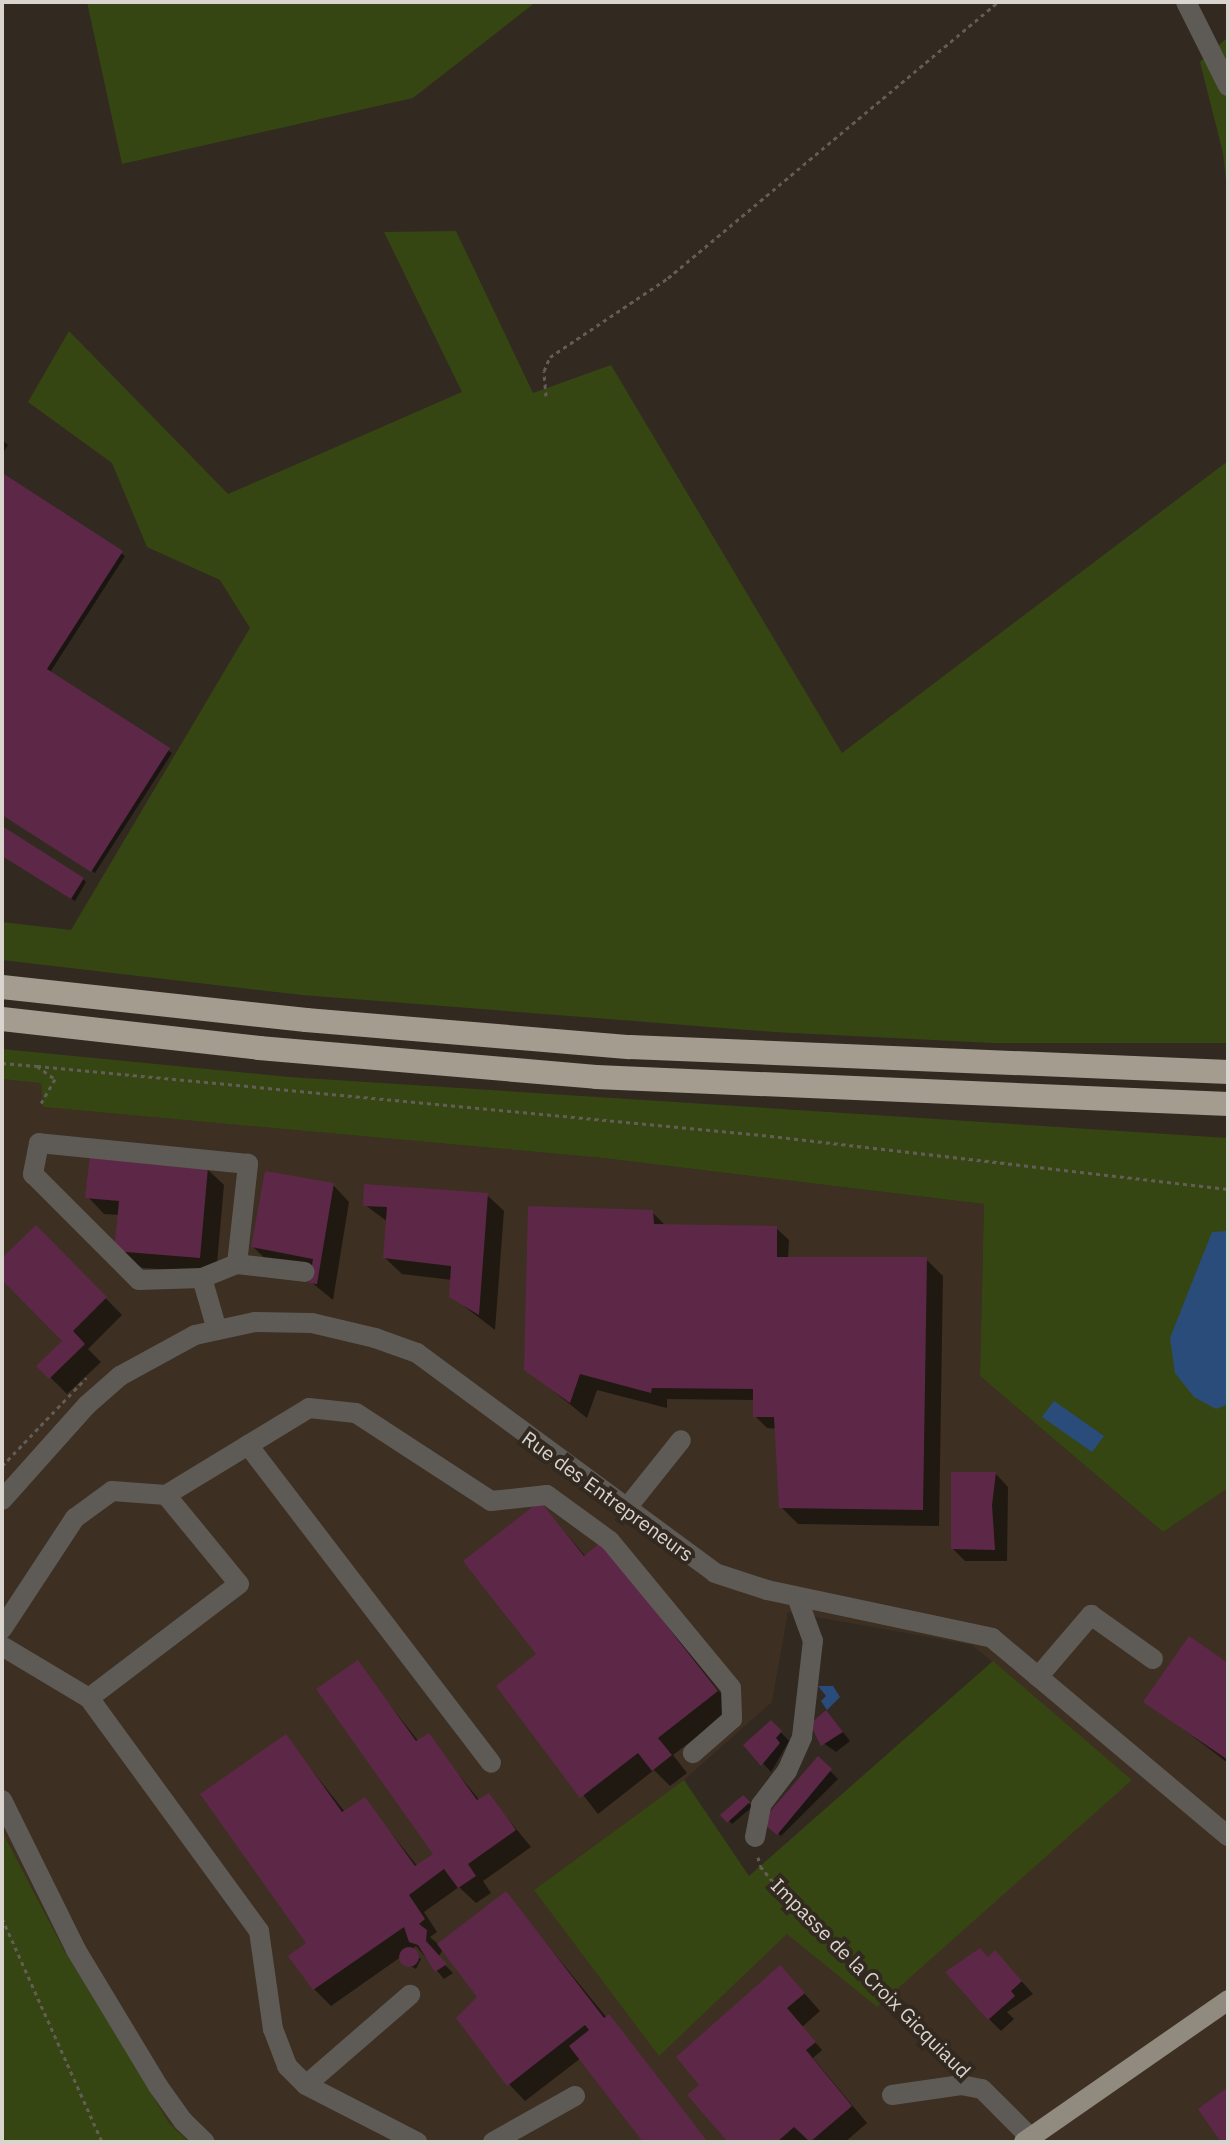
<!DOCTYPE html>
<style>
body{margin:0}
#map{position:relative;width:1230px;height:2144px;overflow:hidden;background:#322920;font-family:"IBM Plex Sans",sans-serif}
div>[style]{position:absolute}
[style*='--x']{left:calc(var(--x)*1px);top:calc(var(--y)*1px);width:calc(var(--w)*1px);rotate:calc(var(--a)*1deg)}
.built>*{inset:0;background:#3d2f21}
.green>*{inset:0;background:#364612}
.water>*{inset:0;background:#2a4c7a}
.shadow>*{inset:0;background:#0007}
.building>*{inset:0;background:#5d2847}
.round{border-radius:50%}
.path>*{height:3px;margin-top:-1.5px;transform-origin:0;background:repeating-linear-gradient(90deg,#645d55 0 4px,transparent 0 8px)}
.minor>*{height:20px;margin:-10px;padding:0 10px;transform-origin:10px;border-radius:10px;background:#5e5b56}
.major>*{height:20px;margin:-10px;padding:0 10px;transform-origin:10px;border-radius:10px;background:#918a7f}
.highway>*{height:24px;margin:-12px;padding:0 12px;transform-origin:12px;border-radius:12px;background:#a59c90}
span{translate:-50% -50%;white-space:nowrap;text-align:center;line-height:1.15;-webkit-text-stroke:8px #322920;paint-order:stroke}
.street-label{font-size:20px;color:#d9d4ce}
.frame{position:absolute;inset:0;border:4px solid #d9d4ce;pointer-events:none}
</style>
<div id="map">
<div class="built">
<i style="clip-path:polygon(evenodd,2px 1079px,41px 1082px,44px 1107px,603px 1158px,984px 1204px,980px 1376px,1163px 1532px,1228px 1488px,1228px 2142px,189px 2142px,169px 2123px,63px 1948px,2px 1831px,2px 1079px,788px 1612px,972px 1645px,1132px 1780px,1000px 1895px,787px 1934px,534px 1890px,684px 1780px,772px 1702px,788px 1612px)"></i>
</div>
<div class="green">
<i style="clip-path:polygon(87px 2px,536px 2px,413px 98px,122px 164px)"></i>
<i style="clip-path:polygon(1228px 37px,1228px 199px,1223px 153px,1200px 62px)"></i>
<i style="clip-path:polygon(456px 231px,533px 393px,611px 365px,842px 753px,1228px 461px,1228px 1043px,993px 1043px,774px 1032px,302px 995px,2px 960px,2px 922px,71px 930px,250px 628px,220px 580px,147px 547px,112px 463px,28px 402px,69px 331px,228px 494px,462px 392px,384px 232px)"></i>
<i style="clip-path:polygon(2px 1049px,289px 1077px,1228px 1138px,1228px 1488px,1163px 1532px,980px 1376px,984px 1204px,603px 1158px,43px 1107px,41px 1083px,2px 1079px)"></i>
<i style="clip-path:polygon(993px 1661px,1132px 1780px,877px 2007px,787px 1934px,659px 2056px,534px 1890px,684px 1780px,749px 1876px)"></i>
<i style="clip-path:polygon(2px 1831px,63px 1948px,169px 2123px,189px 2142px,2px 2142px)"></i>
</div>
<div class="water">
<i style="clip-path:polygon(1228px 1231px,1228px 1404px,1216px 1409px,1194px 1397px,1175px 1373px,1170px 1338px,1212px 1232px)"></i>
<i style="clip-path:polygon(1054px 1401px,1104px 1436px,1092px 1452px,1042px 1417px)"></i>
<i style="clip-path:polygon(818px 1686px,833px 1686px,840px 1697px,827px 1710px,821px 1701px,826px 1696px)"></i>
</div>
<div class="shadow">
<i style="clip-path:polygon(2px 440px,8px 445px,2px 454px)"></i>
<i style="clip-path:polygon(4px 477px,125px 556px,49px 674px,172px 753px,95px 873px,2px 814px)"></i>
<i style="clip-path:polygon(2px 829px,83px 879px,86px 882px,75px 901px,2px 855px)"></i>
<i style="clip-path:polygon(207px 1169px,224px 1185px,216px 1274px,133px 1267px,116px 1251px,120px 1215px,104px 1214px,88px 1197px)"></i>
<i style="clip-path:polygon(333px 1185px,349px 1202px,333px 1300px,311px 1282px,313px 1271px,270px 1263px,253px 1247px)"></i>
<i style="clip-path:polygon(487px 1195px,504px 1211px,495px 1330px,451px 1296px,452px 1280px,402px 1274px,385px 1258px,388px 1222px,365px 1205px)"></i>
<i style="clip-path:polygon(652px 1212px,666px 1226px,776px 1228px,789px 1240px,788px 1259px,926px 1259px,943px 1276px,939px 1526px,798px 1524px,781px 1507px,780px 1429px,767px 1428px,755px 1416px,755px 1400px,667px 1399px,667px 1408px,597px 1390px,587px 1418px,526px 1369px)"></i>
<i style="clip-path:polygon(36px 1227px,122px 1315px,88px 1349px,101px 1362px,67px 1394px,39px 1366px,65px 1341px,2px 1277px,2px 1260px)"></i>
<i style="clip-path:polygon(996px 1474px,1008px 1487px,1007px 1561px,965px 1561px,953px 1549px)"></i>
<i style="clip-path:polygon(540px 1503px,586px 1557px,618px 1561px,733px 1709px,673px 1755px,687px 1773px,670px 1786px,654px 1770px,598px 1814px,498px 1686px,539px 1654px)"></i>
<i style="clip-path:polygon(357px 1663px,419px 1742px,428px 1736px,480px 1801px,489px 1796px,531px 1847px,483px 1881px,491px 1893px,476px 1903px,459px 1887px,424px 1912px,437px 1932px,430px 1937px,439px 1945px,506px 1894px,708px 2142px,646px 2142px,581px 2058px,525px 2101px,509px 2084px,480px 1997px,443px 1949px,438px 1958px,453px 1973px,444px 1979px,416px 1946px,408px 1952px,421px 1959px,416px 1969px,402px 1961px,405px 1954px,331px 2006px,314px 1989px,295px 1749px,345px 1812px,364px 1799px,418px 1867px,436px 1854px)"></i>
<i style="clip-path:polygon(1228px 1665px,1228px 1763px,1146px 1701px)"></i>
<i style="clip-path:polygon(834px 1721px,850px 1741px,836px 1752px,818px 1739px)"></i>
<i style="clip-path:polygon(771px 1722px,789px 1741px,771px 1772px,746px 1745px)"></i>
<i style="clip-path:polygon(818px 1759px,838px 1779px,781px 1836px,764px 1822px)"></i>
<i style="clip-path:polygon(743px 1797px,752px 1807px,732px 1824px,723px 1815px)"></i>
<i style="clip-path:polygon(988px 1959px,1007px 1965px,1033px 1994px,1007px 2012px,1014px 2019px,1001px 2031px,989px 2019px)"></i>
<i style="clip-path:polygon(796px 1984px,820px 2011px,802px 2027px,822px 2050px,813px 2058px,867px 2123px,845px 2142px,731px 2142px,702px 2085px)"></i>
</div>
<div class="building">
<i style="clip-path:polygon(4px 474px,123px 551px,47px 669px,170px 748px,91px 872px,2px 815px)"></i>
<i style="clip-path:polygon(2px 826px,84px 878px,71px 899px,2px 856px)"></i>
<i style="clip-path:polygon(90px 1155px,208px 1167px,200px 1258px,114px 1251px,119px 1201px,85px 1198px)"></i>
<i style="clip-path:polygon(265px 1171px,334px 1183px,317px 1284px,309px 1283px,313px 1259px,251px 1247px)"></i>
<i style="clip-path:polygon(364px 1184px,488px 1193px,479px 1315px,449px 1297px,451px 1266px,383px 1258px,387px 1207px,363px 1206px)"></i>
<i style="clip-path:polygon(528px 1206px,653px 1210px,654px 1224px,777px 1226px,777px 1257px,927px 1257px,923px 1510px,779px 1508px,774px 1417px,753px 1417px,753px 1389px,652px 1388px,651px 1393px,580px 1374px,570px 1403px,524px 1370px)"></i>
<i style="clip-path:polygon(36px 1225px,107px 1297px,73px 1331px,85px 1344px,49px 1379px,36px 1366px,62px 1341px,2px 1280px,2px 1258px)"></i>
<i style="clip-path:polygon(951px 1472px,996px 1472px,992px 1505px,995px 1550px,951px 1549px)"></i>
<i style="clip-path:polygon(540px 1501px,584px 1556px,601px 1542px,718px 1691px,658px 1738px,672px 1755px,652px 1771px,638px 1753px,580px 1798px,496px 1686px,536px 1654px,463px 1561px)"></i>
<i style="clip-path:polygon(1189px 1636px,1228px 1663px,1228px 1760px,1143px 1702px)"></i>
<i style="clip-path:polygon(358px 1660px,416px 1741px,429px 1733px,477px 1800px,489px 1793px,516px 1830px,468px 1864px,476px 1876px,458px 1888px,444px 1869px,409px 1895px,425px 1919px,419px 1924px,427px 1930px,426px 1941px,447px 1964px,435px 1972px,418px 1945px,409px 1942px,404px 1927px,313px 1990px,288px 1956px,306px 1943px,200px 1794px,286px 1734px,342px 1812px,365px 1797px,415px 1866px,433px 1854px,316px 1689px)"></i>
<i style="clip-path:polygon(826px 1710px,843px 1732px,821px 1746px,810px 1724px)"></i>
<i style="clip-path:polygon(771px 1720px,782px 1731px,776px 1738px,780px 1743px,761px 1766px,743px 1745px)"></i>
<i style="clip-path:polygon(818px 1756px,832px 1769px,777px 1835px,761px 1822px)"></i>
<i style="clip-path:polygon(743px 1795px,750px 1802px,727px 1823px,720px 1815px)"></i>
<i style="clip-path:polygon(506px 1891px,604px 2018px,609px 2014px,708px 2142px,643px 2142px,569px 2046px,589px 2030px,585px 2025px,507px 2086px,456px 2018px,477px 1997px,437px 1944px)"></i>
<i class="round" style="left:399px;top:1947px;width:20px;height:20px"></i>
<i style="clip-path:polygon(980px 1948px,988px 1957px,995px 1950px,1022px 1981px,1011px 1991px,1015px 1996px,988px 2020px,945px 1972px)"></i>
<i style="clip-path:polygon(780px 1965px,805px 1993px,787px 2008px,816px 2042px,806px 2050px,852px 2106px,810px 2142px,794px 2127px,777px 2142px,728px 2142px,687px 2095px,699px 2085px,676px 2057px)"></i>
<i style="clip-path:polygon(1228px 2087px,1228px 2142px,1221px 2142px,1198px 2109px)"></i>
</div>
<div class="path">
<i style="--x:546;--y:396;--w:25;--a:-95"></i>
<i style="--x:544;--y:371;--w:15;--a:-67"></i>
<i style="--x:550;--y:357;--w:142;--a:-33.8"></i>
<i style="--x:668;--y:278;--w:430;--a:-39.9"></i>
<i style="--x:2;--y:1063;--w:35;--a:5"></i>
<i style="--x:37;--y:1066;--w:22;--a:36"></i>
<i style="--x:55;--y:1079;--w:28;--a:120"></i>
<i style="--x:37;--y:1066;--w:728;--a:5.44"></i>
<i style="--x:762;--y:1135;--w:469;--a:6.6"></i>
<i style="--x:2;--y:1466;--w:122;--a:-46.3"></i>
<i style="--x:758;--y:1857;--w:9;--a:77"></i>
<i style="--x:760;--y:1866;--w:58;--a:50.6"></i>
<i style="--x:797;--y:1911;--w:224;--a:43.4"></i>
<i style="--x:2;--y:1918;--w:245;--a:65.9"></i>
</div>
<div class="minor">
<i style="--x:1186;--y:2;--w:94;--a:63.4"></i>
<i style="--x:237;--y:1264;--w:68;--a:6.7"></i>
<i style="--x:202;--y:1278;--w:38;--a:-22"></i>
<i style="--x:237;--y:1264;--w:101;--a:-83.7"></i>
<i style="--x:248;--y:1164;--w:210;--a:-174.3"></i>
<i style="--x:39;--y:1143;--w:32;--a:101"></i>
<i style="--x:33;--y:1174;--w:150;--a:45"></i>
<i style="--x:139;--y:1280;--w:63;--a:-1.8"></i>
<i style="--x:202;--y:1278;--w:54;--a:73.9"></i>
<i style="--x:248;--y:1445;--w:400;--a:52.6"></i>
<i style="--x:2;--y:1500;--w:127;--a:-48.2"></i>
<i style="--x:87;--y:1405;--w:44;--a:-41.3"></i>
<i style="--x:120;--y:1376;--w:85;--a:-28.7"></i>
<i style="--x:195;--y:1335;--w:61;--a:-12.2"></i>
<i style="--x:255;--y:1322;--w:57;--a:1"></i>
<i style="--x:312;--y:1323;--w:65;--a:13.4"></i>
<i style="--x:375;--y:1338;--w:45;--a:19.7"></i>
<i style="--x:417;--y:1353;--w:370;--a:36.4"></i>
<i style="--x:715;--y:1573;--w:55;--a:18.1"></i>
<i style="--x:767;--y:1590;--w:230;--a:12"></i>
<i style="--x:992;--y:1638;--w:308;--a:40"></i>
<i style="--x:626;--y:1509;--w:88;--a:-51.4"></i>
<i style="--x:2;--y:1629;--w:133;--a:-56.7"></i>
<i style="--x:75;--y:1518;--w:46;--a:-36.1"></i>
<i style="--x:112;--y:1491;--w:54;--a:4.2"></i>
<i style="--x:166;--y:1495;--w:167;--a:-31.3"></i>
<i style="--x:309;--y:1408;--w:47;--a:6.1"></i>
<i style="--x:356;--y:1413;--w:161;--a:33.1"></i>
<i style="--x:491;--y:1501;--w:56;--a:-6.1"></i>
<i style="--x:547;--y:1495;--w:78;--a:36.1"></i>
<i style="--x:610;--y:1541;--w:190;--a:50.5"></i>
<i style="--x:731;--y:1688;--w:31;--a:88"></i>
<i style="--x:732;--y:1719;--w:52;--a:138.9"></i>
<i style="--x:2;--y:1646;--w:101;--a:30.9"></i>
<i style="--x:89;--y:1698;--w:188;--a:-37.2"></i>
<i style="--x:239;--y:1584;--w:115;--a:-129.4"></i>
<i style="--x:1038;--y:1677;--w:82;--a:-49.5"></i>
<i style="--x:1091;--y:1615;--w:76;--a:35.4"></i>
<i style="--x:89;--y:1698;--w:288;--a:53.9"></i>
<i style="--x:259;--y:1931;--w:99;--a:81.9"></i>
<i style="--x:273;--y:2029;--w:40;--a:69"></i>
<i style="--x:287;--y:2066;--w:27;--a:45"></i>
<i style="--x:306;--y:2085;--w:125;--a:27.2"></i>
<i style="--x:2;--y:1800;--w:167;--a:63.7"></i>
<i style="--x:76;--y:1950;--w:159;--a:58.9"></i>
<i style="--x:158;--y:2086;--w:43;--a:54.5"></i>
<i style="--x:183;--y:2121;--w:30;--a:44"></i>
<i style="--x:755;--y:1837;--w:33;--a:-79"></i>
<i style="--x:761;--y:1805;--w:43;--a:-52.6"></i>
<i style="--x:787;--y:1771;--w:37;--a:-66"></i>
<i style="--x:802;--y:1737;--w:97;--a:-83.5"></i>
<i style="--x:813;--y:1641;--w:47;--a:-110"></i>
<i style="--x:306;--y:2085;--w:138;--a:-40.9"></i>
<i style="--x:892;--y:2095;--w:70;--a:-8.2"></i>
<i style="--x:961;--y:2085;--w:21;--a:11"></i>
<i style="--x:982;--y:2089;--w:68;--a:45"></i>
<i style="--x:493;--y:2142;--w:94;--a:-29.3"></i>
</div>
<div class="major">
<i style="--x:1024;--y:2142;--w:249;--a:-34.8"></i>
</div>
<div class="highway">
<i style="--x:2;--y:987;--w:306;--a:6.2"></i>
<i style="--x:306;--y:1020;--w:325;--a:4.8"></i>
<i style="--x:630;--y:1047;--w:599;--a:2.39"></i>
<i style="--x:2;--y:1019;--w:259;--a:6.4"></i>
<i style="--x:259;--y:1048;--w:338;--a:4.9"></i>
<i style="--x:596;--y:1077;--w:633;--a:2.45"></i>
</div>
<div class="street-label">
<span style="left:608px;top:1496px;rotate:36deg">Rue des Entrepreneurs</span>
<span style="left:871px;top:1978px;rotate:45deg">Impasse de la Croix Gicquiaud</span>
</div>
<div class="frame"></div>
</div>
